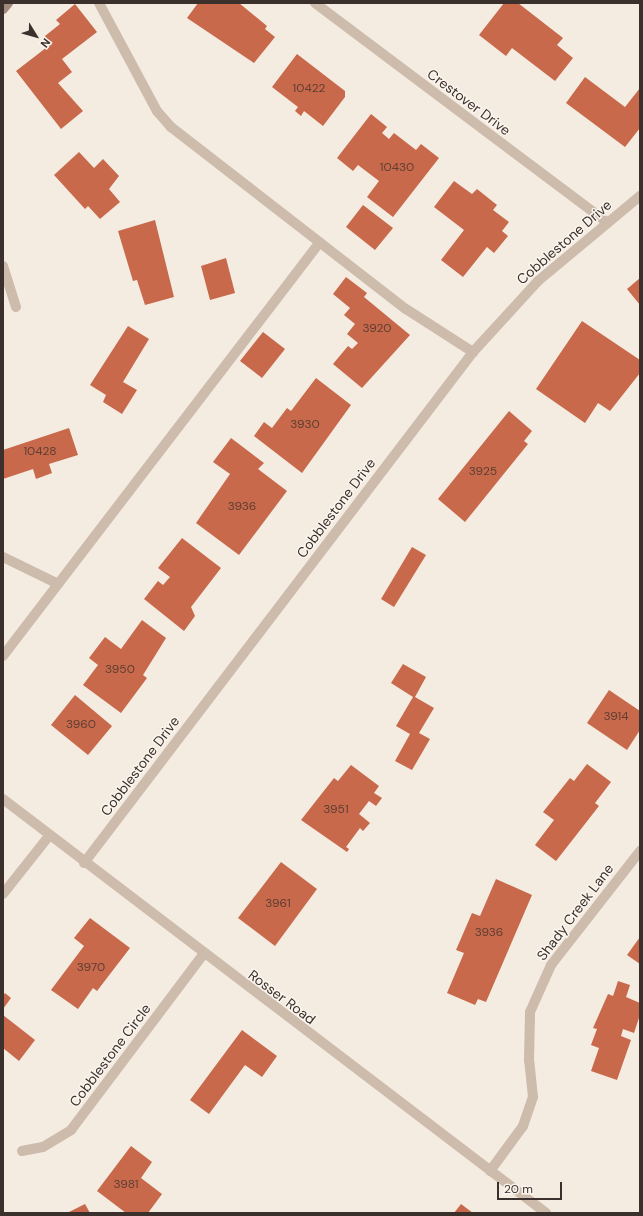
<!DOCTYPE html>
<style>
body{margin:0}
#map{position:relative;width:643px;height:1216px;overflow:hidden;background:#f4ebe1;font-family:"DM Sans",sans-serif}
div>[style]{position:absolute}
[style*='--x']{left:calc(var(--x)*1px);top:calc(var(--y)*1px);width:calc(var(--w)*1px);rotate:calc(var(--a)*1deg)}
.building>*{inset:0;background:#c8694b}
.lane>*{height:10px;margin:-5px;padding:0 5px;transform-origin:5px;border-radius:5px;background:#cdbbac}
.street>*{height:10px;margin:-5px;padding:0 5px;transform-origin:5px;border-radius:5px;background:#cdbbac}
.secondary>*{height:10px;margin:-5px;padding:0 5px;transform-origin:5px;border-radius:5px;background:#a18a7d}
span{translate:-50% -50%;white-space:nowrap;text-align:center;line-height:1.15;-webkit-text-stroke:3px #fbf5ee;paint-order:stroke}
.number-label{font-size:12px;color:#5e3e33}
.number-label span{-webkit-text-stroke-width:0}
.street-label{font-size:14px;color:#3b302b}
.frame{position:absolute;inset:0;border:4px solid #3b302b;pointer-events:none}
.north{position:absolute;left:16px;top:16px;width:40px;height:40px;-webkit-text-stroke:3px #fbf5ee;paint-order:stroke;rotate:127deg;font-size:11px;font-weight:700;line-height:16px;text-align:center;color:#3b302b}
.north::after{content:'';display:block;margin:auto;width:14px;height:18px;background:#3b302b;clip-path:polygon(50% 0,100% 100%,50% 72%,0 100%)}
.scale{position:absolute;left:497px;top:1182px;width:65px;height:18px;box-sizing:border-box;border:2px solid #3b302b;border-top:0;padding-left:5px;font-size:12px;line-height:14px;white-space:nowrap;color:#3b302b;-webkit-text-stroke:3px #fbf5ee;paint-order:stroke}
</style>
<div id="map">
<div class="building">
<i style="clip-path:polygon(198px 3px,239px 3px,267px 26px,265px 29px,275px 37px,254px 63px,187px 18px)"></i>
<i style="clip-path:polygon(504px 3px,518px 3px,563px 38px,557px 45px,573px 58px,555px 81px,512px 48px,506px 56px,479px 35px)"></i>
<i style="clip-path:polygon(75px 4px,97px 32px,62px 59px,72px 72px,58px 83px,83px 111px,61px 129px,16px 71px,51px 44px,45px 36px,60px 24px,56px 20px)"></i>
<i style="clip-path:polygon(297px 54px,345px 91px,345px 97px,323px 126px,304px 111px,301px 116px,295px 111px,298px 107px,272px 87px)"></i>
<i style="clip-path:polygon(585px 77px,625px 107px,640px 88px,640px 128px,625px 147px,566px 103px)"></i>
<i style="clip-path:polygon(371px 114px,387px 127px,382px 133px,389px 139px,394px 133px,416px 150px,421px 144px,439px 158px,393px 217px,367px 197px,379px 181px,358px 165px,353px 171px,337px 158px)"></i>
<i style="clip-path:polygon(79px 152px,94px 168px,103px 159px,119px 176px,109px 189px,120px 202px,100px 219px,88px 206px,85px 209px,54px 175px)"></i>
<i style="clip-path:polygon(454px 181px,472px 194px,477px 189px,497px 205px,493px 210px,509px 222px,502px 231px,508px 236px,494px 253px,487px 247px,463px 277px,441px 260px,464px 230px,434px 207px)"></i>
<i style="clip-path:polygon(363px 205px,393px 228px,375px 250px,346px 227px)"></i>
<i style="clip-path:polygon(155px 220px,174px 297px,145px 305px,137px 280px,133px 281px,118px 231px)"></i>
<i style="clip-path:polygon(226px 258px,235px 293px,210px 300px,201px 266px)"></i>
<i style="clip-path:polygon(346px 277px,367px 293px,364px 297px,410px 335px,362px 388px,333px 364px,348px 346px,352px 349px,358px 343px,347px 334px,355px 324px,344px 315px,350px 308px,333px 294px)"></i>
<i style="clip-path:polygon(640px 278px,640px 305px,627px 289px)"></i>
<i style="clip-path:polygon(582px 321px,640px 360px,640px 373px,610px 411px,598px 403px,585px 423px,536px 389px)"></i>
<i style="clip-path:polygon(128px 326px,149px 339px,123px 382px,137px 390px,122px 414px,103px 402px,106px 395px,90px 385px)"></i>
<i style="clip-path:polygon(263px 332px,285px 349px,262px 378px,240px 361px)"></i>
<i style="clip-path:polygon(316px 378px,351px 405px,302px 473px,254px 436px,264px 422px,272px 428px,287px 408px,291px 411px)"></i>
<i style="clip-path:polygon(509px 411px,532px 431px,524px 441px,528px 444px,465px 522px,438px 499px)"></i>
<i style="clip-path:polygon(69px 428px,78px 455px,49px 464px,52px 473px,36px 479px,33px 469px,3px 479px,3px 450px)"></i>
<i style="clip-path:polygon(231px 438px,264px 463px,258px 469px,287px 491px,239px 555px,196px 523px,230px 474px,213px 462px)"></i>
<i style="clip-path:polygon(182px 538px,221px 568px,191px 607px,195px 616px,184px 631px,144px 599px,158px 581px,163px 585px,170px 577px,158px 568px)"></i>
<i style="clip-path:polygon(412px 547px,426px 555px,394px 607px,381px 599px)"></i>
<i style="clip-path:polygon(142px 620px,166px 638px,143px 675px,147px 678px,121px 713px,83px 685px,98px 665px,89px 658px,105px 637px,121px 649px)"></i>
<i style="clip-path:polygon(403px 664px,426px 677px,415px 697px,434px 708px,419px 733px,430px 739px,412px 770px,395px 761px,410px 734px,396px 726px,413px 697px,391px 683px)"></i>
<i style="clip-path:polygon(609px 690px,640px 711px,640px 730px,627px 750px,587px 723px)"></i>
<i style="clip-path:polygon(75px 695px,112px 726px,88px 755px,51px 725px)"></i>
<i style="clip-path:polygon(587px 764px,611px 782px,595px 803px,599px 806px,556px 861px,535px 845px,554px 820px,543px 812px,570px 778px,574px 781px)"></i>
<i style="clip-path:polygon(351px 765px,379px 786px,374px 793px,382px 798px,376px 806px,369px 801px,359px 814px,370px 823px,363px 831px,360px 828px,346px 847px,349px 849px,347px 852px,301px 820px,334px 778px,338px 781px)"></i>
<i style="clip-path:polygon(281px 862px,317px 889px,275px 946px,238px 918px)"></i>
<i style="clip-path:polygon(496px 879px,532px 895px,486px 1002px,478px 999px,475px 1005px,447px 993px,464px 953px,456px 950px,472px 913px,480px 916px)"></i>
<i style="clip-path:polygon(90px 918px,130px 948px,97px 991px,93px 988px,78px 1009px,51px 990px,84px 946px,74px 938px)"></i>
<i style="clip-path:polygon(640px 937px,640px 964px,627px 955px)"></i>
<i style="clip-path:polygon(618px 981px,630px 985px,626px 997px,640px 1003px,640px 1015px,634px 1033px,623px 1029px,621px 1036px,631px 1040px,617px 1080px,591px 1071px,599px 1048px,591px 1045px,597px 1029px,593px 1028px,608px 994px,613px 996px)"></i>
<i style="clip-path:polygon(5px 993px,11px 998px,3px 1009px,3px 996px)"></i>
<i style="clip-path:polygon(3px 1015px,35px 1040px,19px 1061px,3px 1048px)"></i>
<i style="clip-path:polygon(242px 1030px,277px 1056px,262px 1077px,245px 1065px,209px 1114px,190px 1100px)"></i>
<i style="clip-path:polygon(131px 1146px,152px 1162px,141px 1178px,162px 1194px,148px 1213px,126px 1213px,97px 1191px)"></i>
<i style="clip-path:polygon(85px 1204px,90px 1213px,67px 1213px)"></i>
<i style="clip-path:polygon(461px 1204px,473px 1213px,454px 1213px)"></i>
</div>
<div class="lane">
<i style="--x:99;--y:3;--w:123;--a:61.8"></i>
<i style="--x:157;--y:111;--w:21;--a:49"></i>
<i style="--x:171;--y:127;--w:297;--a:37.8"></i>
<i style="--x:406;--y:309;--w:80;--a:32.7"></i>
<i style="--x:3;--y:557;--w:61;--a:26.1"></i>
<i style="--x:3;--y:656;--w:521;--a:-52.56"></i>
<i style="--x:3;--y:894;--w:74;--a:-51.6"></i>
</div>
<div class="street">
<i style="--x:315;--y:3;--w:366;--a:36.9"></i>
<i style="--x:3;--y:266;--w:43;--a:72.4"></i>
<i style="--x:3;--y:799;--w:683;--a:37.32"></i>
<i style="--x:84;--y:863;--w:642;--a:-52.72"></i>
<i style="--x:473;--y:352;--w:96;--a:-47.5"></i>
<i style="--x:538;--y:281;--w:133;--a:-39.8"></i>
<i style="--x:22;--y:1151;--w:21;--a:-11"></i>
<i style="--x:43;--y:1147;--w:33;--a:-31"></i>
<i style="--x:71;--y:1130;--w:219;--a:-53"></i>
<i style="--x:490;--y:1171;--w:56;--a:-53.7"></i>
<i style="--x:523;--y:1126;--w:31;--a:-71"></i>
<i style="--x:533;--y:1097;--w:36;--a:-96"></i>
<i style="--x:529;--y:1061;--w:49;--a:-88.8"></i>
<i style="--x:530;--y:1012;--w:51;--a:-65.9"></i>
<i style="--x:551;--y:965;--w:145;--a:-52"></i>
</div>
<div class="secondary">
<i style="--x:3;--y:9;--w:8;--a:-50"></i>
</div>
<div class="number-label">
<span style="left:309px;top:89px">10422</span>
<span style="left:397px;top:168px">10430</span>
<span style="left:377px;top:329px">3920</span>
<span style="left:305px;top:425px">3930</span>
<span style="left:40px;top:452px">10428</span>
<span style="left:483px;top:472px">3925</span>
<span style="left:242px;top:507px">3936</span>
<span style="left:120px;top:670px">3950</span>
<span style="left:616px;top:717px">3914</span>
<span style="left:81px;top:725px">3960</span>
<span style="left:336px;top:810px">3951</span>
<span style="left:278px;top:904px">3961</span>
<span style="left:489px;top:933px">3936</span>
<span style="left:91px;top:968px">3970</span>
<span style="left:126px;top:1185px">3981</span>
</div>
<div class="street-label">
<span style="left:469px;top:102px;rotate:37deg">Crestover Drive</span>
<span style="left:564px;top:242px;rotate:-41deg">Cobblestone Drive</span>
<span style="left:336px;top:508px;rotate:-53deg">Cobblestone Drive</span>
<span style="left:140px;top:766px;rotate:-53deg">Cobblestone Drive</span>
<span style="left:575px;top:912px;rotate:-53deg">Shady Creek Lane</span>
<span style="left:282px;top:997px;rotate:37deg">Rosser Road</span>
<span style="left:110px;top:1055px;rotate:-53deg">Cobblestone Circle</span>
</div>
<div class="frame"></div>
<div class="north">N</div>
<div class="scale">20 m</div>
</div>
